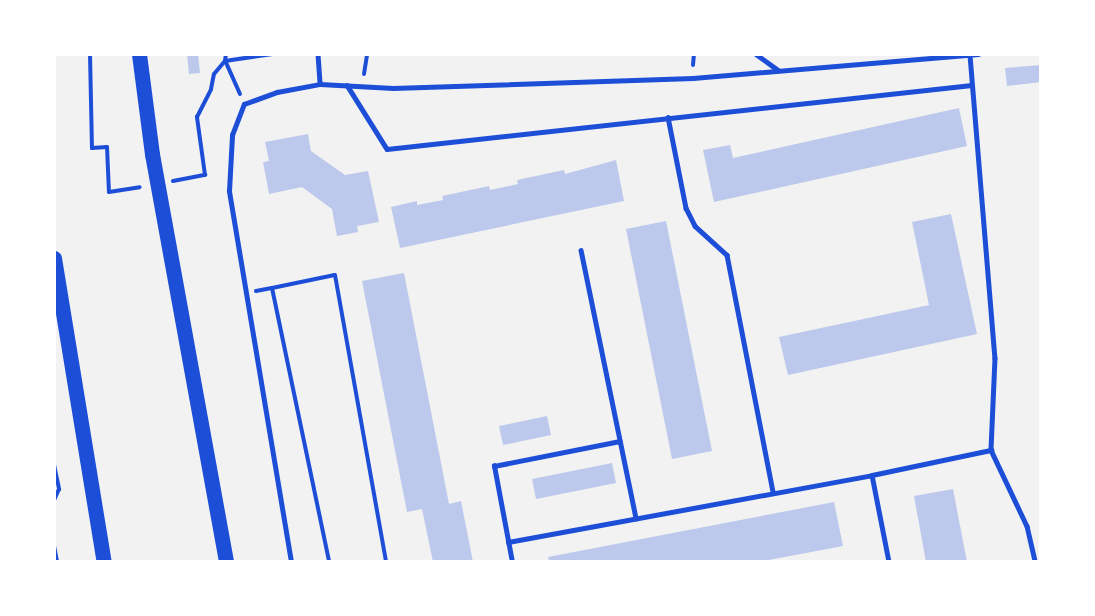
<!DOCTYPE html>
<style>
body{margin:0}
#map{position:relative;width:1095px;height:616px;overflow:hidden;background:#f2f2f2;font-family:Ubuntu,sans-serif}
div>[style]{position:absolute}
[style*='--x']{left:calc(var(--x)*1px);top:calc(var(--y)*1px);width:calc(var(--w)*1px);rotate:calc(var(--a)*1deg)}
.building>*{inset:0;background:#bdc9ec}
.path>*{height:4px;margin:-2px;padding:0 2px;transform-origin:2px;border-radius:2px;background:#1d4ed8}
.service>*{height:4.5px;margin:-2.25px;padding:0 2.25px;transform-origin:2.25px;border-radius:2.25px;background:#1d4ed8}
.primary>*{height:15px;margin:-7.5px;padding:0 7.5px;transform-origin:7.5px;border-radius:7.5px;background:#1d4ed8}
span{translate:-50% -50%;white-space:nowrap;text-align:center;line-height:1.15;-webkit-text-stroke:6px #fff;paint-order:stroke}
.frame{position:absolute;inset:0;border:56px solid #fff;pointer-events:none}
</style>
<div id="map">
<div class="building">
<i style="clip-path:polygon(187px 54px,198px 54px,200px 73px,189px 74px)"></i>
<i style="clip-path:polygon(1041px 65px,1041px 82px,1007px 86px,1005px 68px)"></i>
<i style="clip-path:polygon(959px 108px,967px 146px,714px 202px,703px 150px,730px 145px,733px 158px)"></i>
<i style="clip-path:polygon(308px 134px,311px 151px,345px 175px,368px 171px,379px 222px,357px 226px,358px 232px,337px 236px,332px 209px,302px 187px,269px 194px,263px 162px,269px 161px,265px 142px)"></i>
<i style="clip-path:polygon(616px 160px,624px 201px,400px 248px,391px 207px,417px 201px,417px 205px,443px 200px,442px 196px,489px 186px,490px 190px,518px 184px,517px 180px,564px 170px,565px 174px)"></i>
<i style="clip-path:polygon(951px 214px,977px 334px,788px 375px,779px 337px,929px 305px,912px 222px)"></i>
<i style="clip-path:polygon(666px 221px,712px 451px,672px 459px,626px 229px)"></i>
<i style="clip-path:polygon(404px 273px,449px 504px,461px 501px,473px 562px,433px 562px,422px 509px,407px 512px,362px 281px)"></i>
<i style="clip-path:polygon(547px 416px,551px 435px,503px 445px,499px 426px)"></i>
<i style="clip-path:polygon(612px 463px,616px 483px,536px 499px,532px 479px)"></i>
<i style="clip-path:polygon(953px 489px,967px 562px,926px 562px,914px 496px)"></i>
<i style="clip-path:polygon(834px 502px,843px 546px,758px 562px,549px 562px,548px 557px)"></i>
</div>
<div class="path">
<i style="--x:90;--y:54;--w:94;--a:88.8"></i>
<i style="--x:92;--y:148;--w:15;--a:-4"></i>
<i style="--x:107;--y:147;--w:45;--a:87.5"></i>
<i style="--x:109;--y:192;--w:31;--a:-9"></i>
<i style="--x:693;--y:65;--w:11;--a:-85"></i>
<i style="--x:364;--y:74;--w:20;--a:-81"></i>
<i style="--x:240;--y:94;--w:36;--a:-114"></i>
<i style="--x:225;--y:61;--w:48;--a:-8.5"></i>
<i style="--x:173;--y:181;--w:33;--a:-11"></i>
<i style="--x:205;--y:175;--w:59;--a:-97.9"></i>
<i style="--x:197;--y:117;--w:31;--a:-63"></i>
<i style="--x:211;--y:89;--w:15;--a:-79"></i>
<i style="--x:214;--y:74;--w:17;--a:-50"></i>
<i style="--x:225;--y:61;--w:7;--a:-82"></i>
<i style="--x:272;--y:288;--w:64;--a:-11.7"></i>
<i style="--x:335;--y:275;--w:291;--a:79.9"></i>
<i style="--x:256;--y:291;--w:16;--a:-11"></i>
<i style="--x:272;--y:288;--w:280;--a:78.2"></i>
<i style="--x:54;--y:465;--w:25;--a:78"></i>
<i style="--x:59;--y:489;--w:12;--a:114"></i>
<i style="--x:54;--y:546;--w:16;--a:79"></i>
</div>
<div class="service">
<i style="--x:318;--y:54;--w:30;--a:86"></i>
<i style="--x:756;--y:54;--w:27;--a:36"></i>
<i style="--x:970;--y:55;--w:304;--a:85.3"></i>
<i style="--x:995;--y:358;--w:92;--a:92.5"></i>
<i style="--x:991;--y:450;--w:84;--a:64.7"></i>
<i style="--x:1027;--y:526;--w:37;--a:77"></i>
<i style="--x:347;--y:85;--w:75;--a:58"></i>
<i style="--x:387;--y:149;--w:588;--a:-6.24"></i>
<i style="--x:668;--y:117;--w:93;--a:78.8"></i>
<i style="--x:686;--y:208;--w:20;--a:63"></i>
<i style="--x:695;--y:226;--w:43;--a:42.2"></i>
<i style="--x:727;--y:255;--w:241;--a:79"></i>
<i style="--x:581;--y:250;--w:274;--a:78.4"></i>
<i style="--x:872;--y:475;--w:89;--a:78.9"></i>
<i style="--x:508;--y:542;--w:370;--a:-10.4"></i>
<i style="--x:872;--y:475;--w:122;--a:-11.9"></i>
<i style="--x:291;--y:562;--w:376;--a:-99.5"></i>
<i style="--x:229;--y:191;--w:56;--a:-86.9"></i>
<i style="--x:232;--y:135;--w:33;--a:-69"></i>
<i style="--x:244;--y:104;--w:35;--a:-20"></i>
<i style="--x:277;--y:92;--w:44;--a:-10.5"></i>
<i style="--x:320;--y:84;--w:73;--a:3.1"></i>
<i style="--x:393;--y:88;--w:300;--a:-1.9"></i>
<i style="--x:693;--y:78;--w:286;--a:-4.8"></i>
<i style="--x:512;--y:562;--w:98;--a:-100.6"></i>
<i style="--x:494;--y:466;--w:128;--a:-11.2"></i>
</div>
<div class="primary">
<i style="--x:139;--y:54;--w:101;--a:82.6"></i>
<i style="--x:152;--y:154;--w:415;--a:79.7"></i>
<i style="--x:54;--y:258;--w:308;--a:80.7"></i>
</div>
<div class="frame"></div>
</div>
